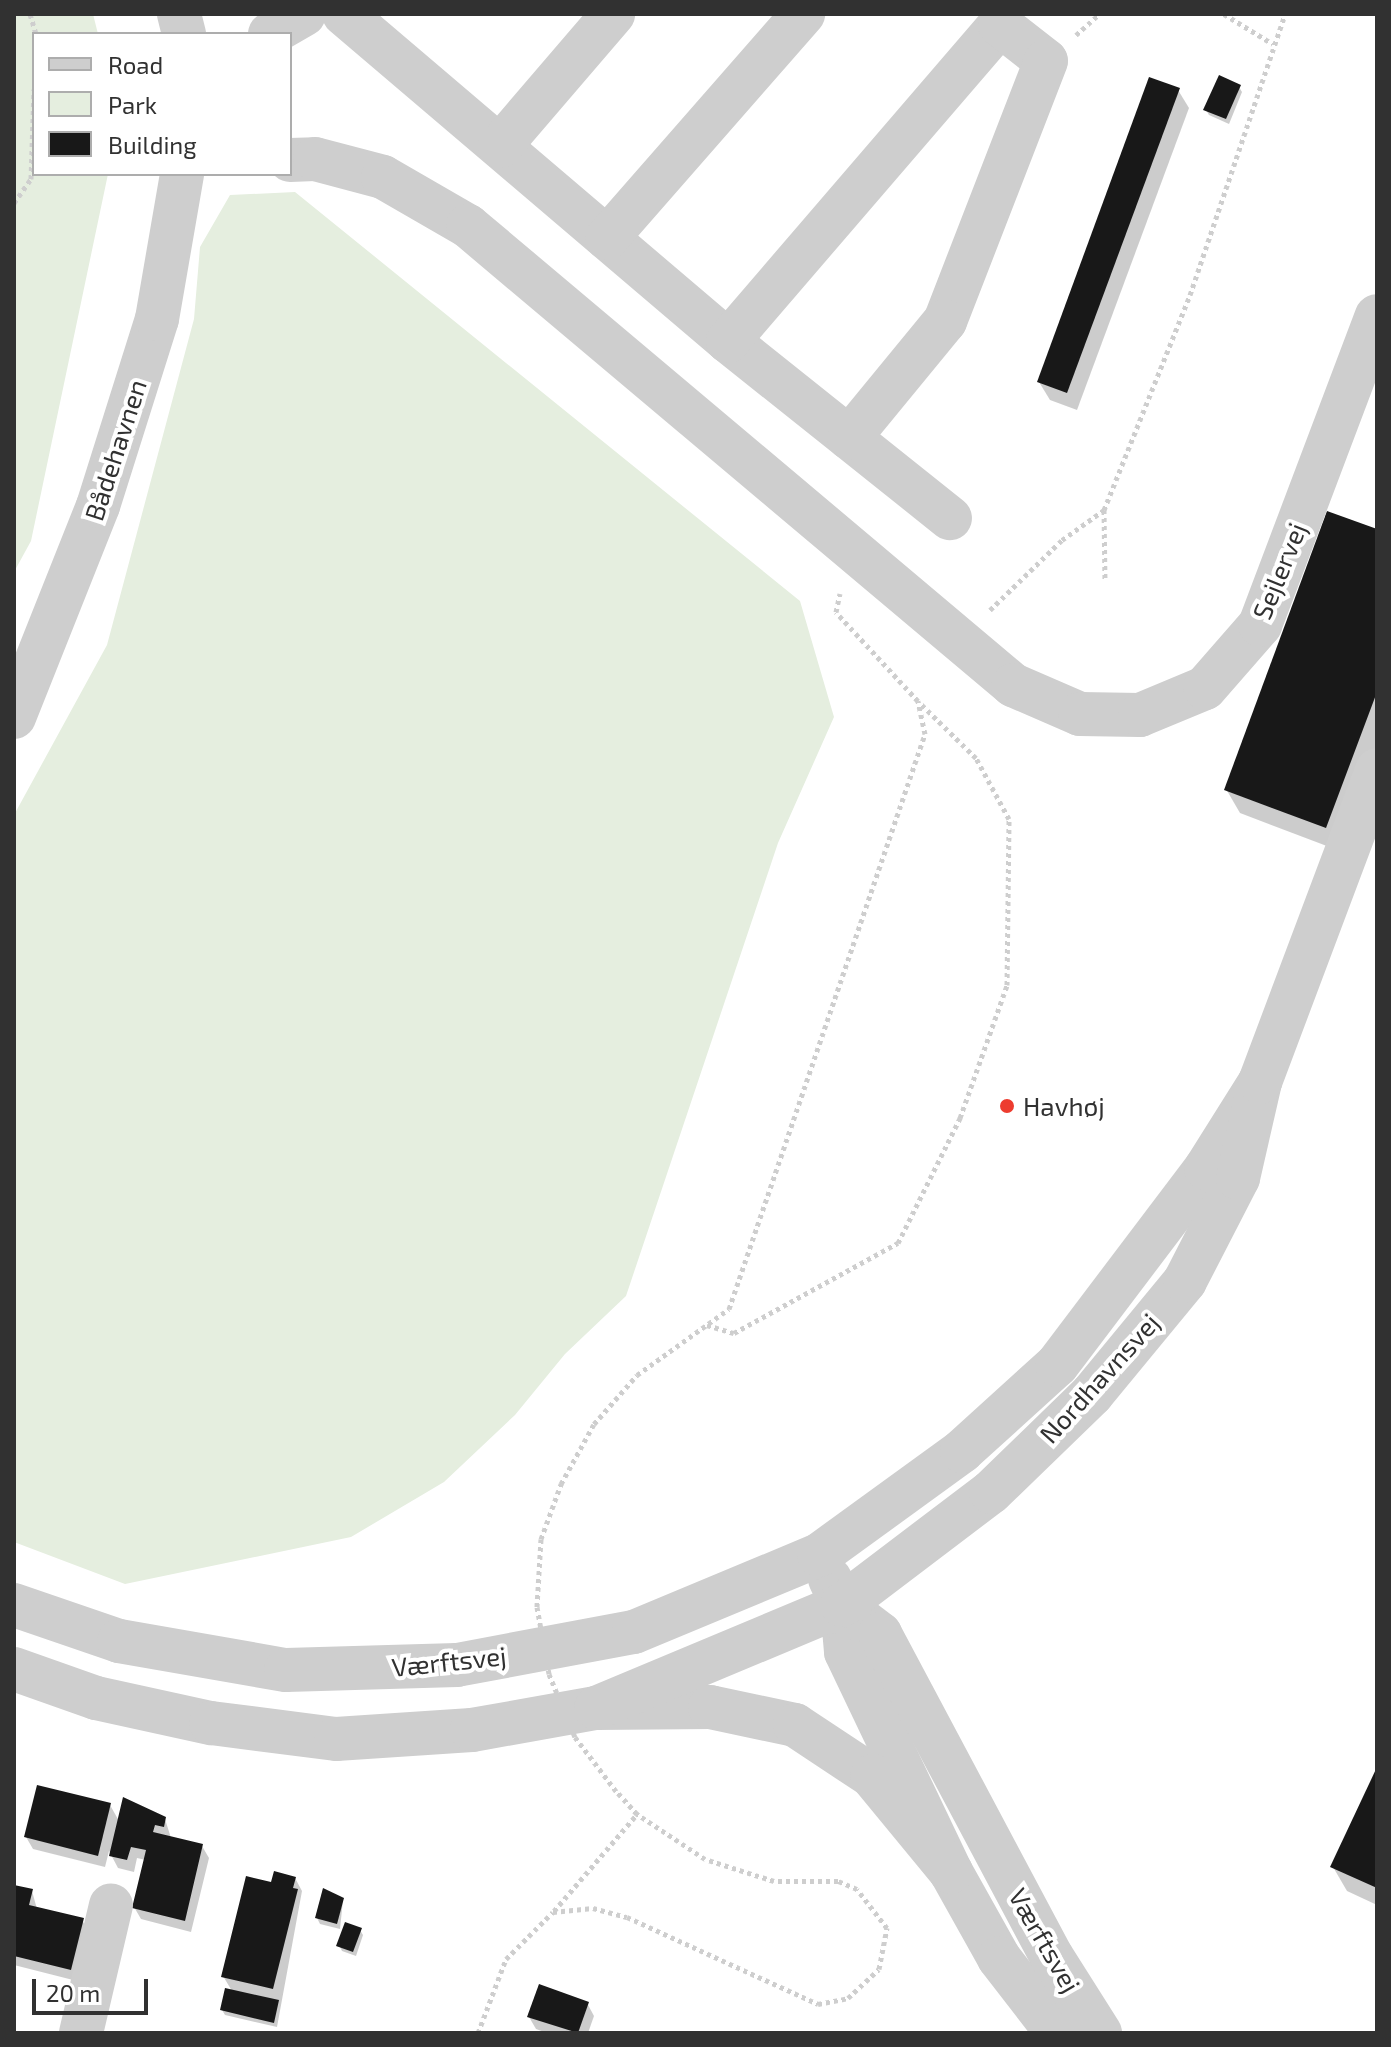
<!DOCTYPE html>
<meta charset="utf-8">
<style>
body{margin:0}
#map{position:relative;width:1391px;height:2047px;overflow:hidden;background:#fff;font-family:"Exo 2",sans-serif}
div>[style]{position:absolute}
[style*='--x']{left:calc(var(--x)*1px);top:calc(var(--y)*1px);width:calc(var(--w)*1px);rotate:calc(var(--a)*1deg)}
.green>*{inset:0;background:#e5eedf}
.shadow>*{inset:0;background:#0003}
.building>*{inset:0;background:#181818}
.path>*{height:5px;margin-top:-2.5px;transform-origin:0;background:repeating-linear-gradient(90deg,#cecece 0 4px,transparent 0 8px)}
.minor>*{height:44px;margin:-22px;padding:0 22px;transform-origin:22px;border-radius:22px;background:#cecece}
.path-bridge>*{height:5px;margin-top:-2.5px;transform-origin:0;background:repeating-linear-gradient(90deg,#cecece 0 4px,transparent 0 8px)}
.dots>*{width:22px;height:22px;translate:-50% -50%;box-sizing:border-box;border:4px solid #fff;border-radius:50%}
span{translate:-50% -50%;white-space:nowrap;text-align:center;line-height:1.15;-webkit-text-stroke:8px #fff;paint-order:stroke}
.street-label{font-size:26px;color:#313131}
.poi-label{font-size:26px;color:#313131}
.left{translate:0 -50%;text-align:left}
.frame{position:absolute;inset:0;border:16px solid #313131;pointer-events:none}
.legend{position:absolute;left:32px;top:32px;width:260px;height:144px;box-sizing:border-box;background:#fff;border:2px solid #adadad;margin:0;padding:10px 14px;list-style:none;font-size:24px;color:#313131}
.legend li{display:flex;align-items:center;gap:16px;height:40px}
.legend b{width:40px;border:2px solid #adadad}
.scale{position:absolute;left:32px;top:1979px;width:116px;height:36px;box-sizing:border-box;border:4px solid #313131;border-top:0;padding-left:10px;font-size:24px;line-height:28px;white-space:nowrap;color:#313131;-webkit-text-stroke:6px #fff;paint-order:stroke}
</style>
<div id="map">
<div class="green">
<i style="clip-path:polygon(14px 14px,93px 14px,98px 34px,34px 34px,34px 174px,108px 174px,31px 541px,14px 572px)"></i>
<i style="clip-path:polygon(295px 192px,800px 601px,834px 717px,778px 843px,626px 1296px,565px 1354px,515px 1415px,444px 1482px,351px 1537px,125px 1584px,14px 1542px,14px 815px,107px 645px,194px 319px,200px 247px,230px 195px)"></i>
</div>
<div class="shadow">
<i style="clip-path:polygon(1239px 87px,1242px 92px,1229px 124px,1209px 115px,1206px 110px)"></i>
<i style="clip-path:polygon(1178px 90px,1189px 108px,1077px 410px,1050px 400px,1039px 382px)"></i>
<i style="clip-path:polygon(1377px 531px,1377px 751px,1340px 851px,1240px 813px,1226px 789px)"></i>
<i style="clip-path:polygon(1377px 1772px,1377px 1905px,1347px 1891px,1333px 1867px)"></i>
<i style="clip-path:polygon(110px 1805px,119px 1821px,165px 1819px,171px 1838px,202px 1846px,209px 1858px,191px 1932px,141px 1919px,134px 1907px,146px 1860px,137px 1858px,134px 1872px,118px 1868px,109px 1851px,105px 1867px,33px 1849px,26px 1837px)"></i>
<i style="clip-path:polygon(295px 1878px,302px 1891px,277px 2027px,225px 2015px,222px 2010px,232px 1991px,223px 1976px,272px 1885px)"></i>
<i style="clip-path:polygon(14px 1887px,32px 1891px,37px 1909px,82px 1920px,89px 1932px,77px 1981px,14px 1965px)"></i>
<i style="clip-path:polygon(343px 1900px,340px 1929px,320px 1924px,317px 1918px)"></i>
<i style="clip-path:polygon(360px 1930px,363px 1935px,356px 1956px,342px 1951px,339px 1945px)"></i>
<i style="clip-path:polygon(587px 2003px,594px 2016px,588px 2033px,547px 2033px,536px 2029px,529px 2017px)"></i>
</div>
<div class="building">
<i style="clip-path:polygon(1219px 75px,1241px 85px,1226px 119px,1203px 110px)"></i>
<i style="clip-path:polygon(1149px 77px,1180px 88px,1067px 393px,1037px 382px)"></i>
<i style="clip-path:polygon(1327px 511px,1377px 529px,1377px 692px,1326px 828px,1224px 790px)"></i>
<i style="clip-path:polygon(1377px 1767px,1377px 1888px,1330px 1867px)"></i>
<i style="clip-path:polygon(37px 1785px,111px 1803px,98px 1856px,24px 1837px)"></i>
<i style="clip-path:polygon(123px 1797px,166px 1817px,164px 1827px,155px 1825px,153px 1832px,203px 1844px,185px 1921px,132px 1908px,146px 1850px,131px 1847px,127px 1860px,109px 1856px)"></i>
<i style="clip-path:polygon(274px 1871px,296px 1877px,293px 1888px,298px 1889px,273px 1989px,221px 1977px,246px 1876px,271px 1882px)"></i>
<i style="clip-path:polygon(14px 1885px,33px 1889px,29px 1905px,84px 1918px,71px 1970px,14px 1956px)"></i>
<i style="clip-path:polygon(323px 1888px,344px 1898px,337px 1924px,315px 1918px)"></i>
<i style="clip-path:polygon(345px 1922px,362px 1928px,353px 1952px,336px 1946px)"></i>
<i style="clip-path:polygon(539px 1984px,589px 2002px,578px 2033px,527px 2017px)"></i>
<i style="clip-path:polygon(225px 1988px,279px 2000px,274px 2023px,220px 2010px)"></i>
</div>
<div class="path">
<i style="--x:30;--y:14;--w:21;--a:73"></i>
<i style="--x:1224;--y:14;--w:57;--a:31.5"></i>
<i style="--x:1076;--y:35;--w:31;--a:-42"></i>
<i style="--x:14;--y:203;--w:29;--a:-55"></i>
<i style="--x:31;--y:179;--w:90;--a:-88.1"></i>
<i style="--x:1104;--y:510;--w:232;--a:-68.2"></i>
<i style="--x:1190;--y:295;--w:297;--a:-71.3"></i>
<i style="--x:990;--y:610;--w:100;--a:-44.2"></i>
<i style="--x:1062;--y:540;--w:52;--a:-35.5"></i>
<i style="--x:1104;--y:510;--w:71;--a:89.2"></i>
<i style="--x:707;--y:1325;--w:28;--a:17"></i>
<i style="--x:734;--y:1333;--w:187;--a:-28.8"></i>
<i style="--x:898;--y:1243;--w:140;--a:-63.6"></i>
<i style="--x:960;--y:1118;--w:141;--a:-70.5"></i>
<i style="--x:1007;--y:985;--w:166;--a:-89.3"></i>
<i style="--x:1009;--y:819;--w:69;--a:-118.4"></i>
<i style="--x:976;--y:758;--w:80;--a:-135.5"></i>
<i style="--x:541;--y:1539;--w:59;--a:-70"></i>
<i style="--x:561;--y:1484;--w:68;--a:-61.2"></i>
<i style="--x:594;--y:1424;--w:65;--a:-48.7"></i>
<i style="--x:637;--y:1375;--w:113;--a:-35.7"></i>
<i style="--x:729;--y:1309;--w:607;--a:-71.18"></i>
<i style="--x:925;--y:734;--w:34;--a:-102"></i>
<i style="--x:918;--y:701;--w:121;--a:-132.7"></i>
<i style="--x:836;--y:612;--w:19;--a:-78"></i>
<i style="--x:554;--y:1911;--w:128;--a:-49.4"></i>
<i style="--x:478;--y:2033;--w:79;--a:-69.3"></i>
<i style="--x:506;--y:1959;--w:66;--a:-45"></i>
<i style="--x:553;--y:1912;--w:40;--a:-5.7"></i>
<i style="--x:593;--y:1908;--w:35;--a:15"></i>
<i style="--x:627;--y:1917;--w:210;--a:24.5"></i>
<i style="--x:818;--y:2004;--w:31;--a:-11"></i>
<i style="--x:848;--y:1998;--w:42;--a:-43.1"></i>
<i style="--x:879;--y:1969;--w:42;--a:-79"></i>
<i style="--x:887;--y:1928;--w:49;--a:-127.6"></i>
<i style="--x:857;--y:1889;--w:21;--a:-157"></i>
<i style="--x:838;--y:1881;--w:64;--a:180"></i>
<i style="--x:774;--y:1881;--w:72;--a:-162.3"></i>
<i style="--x:705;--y:1859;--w:82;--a:-146.5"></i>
<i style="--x:637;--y:1814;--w:31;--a:-132"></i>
</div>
<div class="minor">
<i style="--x:179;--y:14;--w:21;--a:76"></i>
<i style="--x:344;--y:14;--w:504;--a:40.42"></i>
<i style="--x:728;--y:341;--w:284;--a:38.6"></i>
<i style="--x:270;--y:34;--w:39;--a:-30"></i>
<i style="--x:500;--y:146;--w:174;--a:-49.4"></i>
<i style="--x:290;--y:160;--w:25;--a:-2"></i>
<i style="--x:315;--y:159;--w:70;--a:14.8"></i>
<i style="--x:383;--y:177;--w:98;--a:30"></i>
<i style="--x:468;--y:226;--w:713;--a:40.1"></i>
<i style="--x:1013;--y:685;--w:73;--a:23.4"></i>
<i style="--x:1080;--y:714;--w:60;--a:1"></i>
<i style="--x:1140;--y:715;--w:70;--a:-22.6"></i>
<i style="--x:1205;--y:688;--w:84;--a:-48.9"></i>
<i style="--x:1260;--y:625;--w:330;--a:-69.3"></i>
<i style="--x:607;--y:238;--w:298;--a:-48.8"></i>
<i style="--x:728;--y:341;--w:417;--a:-49.3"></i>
<i style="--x:1000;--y:25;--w:58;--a:38"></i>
<i style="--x:1046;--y:61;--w:279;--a:111.2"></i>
<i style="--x:945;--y:321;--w:151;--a:129.4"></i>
<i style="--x:14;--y:717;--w:227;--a:-68.3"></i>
<i style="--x:98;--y:506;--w:196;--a:-72.5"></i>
<i style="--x:157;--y:319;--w:147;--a:-80.2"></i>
<i style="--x:830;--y:1579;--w:29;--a:65"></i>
<i style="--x:842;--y:1605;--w:47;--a:85.1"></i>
<i style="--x:846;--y:1652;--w:244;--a:64.5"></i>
<i style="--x:951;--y:1872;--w:98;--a:60.8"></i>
<i style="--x:999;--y:1958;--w:95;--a:52.3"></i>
<i style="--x:14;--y:1605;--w:111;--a:18.9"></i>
<i style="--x:119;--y:1641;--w:169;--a:9.9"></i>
<i style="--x:286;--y:1670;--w:171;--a:-1.7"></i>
<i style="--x:457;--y:1665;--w:180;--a:-10.6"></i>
<i style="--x:634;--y:1632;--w:200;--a:-22.6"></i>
<i style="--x:819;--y:1555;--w:177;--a:-36"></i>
<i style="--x:962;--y:1451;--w:128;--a:-42.2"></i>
<i style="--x:1057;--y:1365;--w:247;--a:-52.9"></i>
<i style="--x:1206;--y:1168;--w:102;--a:-57.9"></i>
<i style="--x:842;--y:1605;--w:48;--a:37.3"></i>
<i style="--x:880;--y:1634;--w:366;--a:62"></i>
<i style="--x:1052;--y:1957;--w:90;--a:57.7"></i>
<i style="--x:14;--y:1669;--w:87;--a:19.5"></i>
<i style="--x:96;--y:1698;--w:118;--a:12.3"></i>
<i style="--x:211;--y:1723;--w:126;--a:7.3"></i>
<i style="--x:336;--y:1739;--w:136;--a:-3.8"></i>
<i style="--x:472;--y:1730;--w:126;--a:-10.1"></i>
<i style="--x:596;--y:1708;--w:114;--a:-0.5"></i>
<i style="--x:710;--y:1707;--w:87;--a:12"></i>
<i style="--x:795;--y:1725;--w:92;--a:33.5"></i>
<i style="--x:872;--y:1776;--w:124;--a:50.5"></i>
<i style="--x:596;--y:1708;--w:267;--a:-22.7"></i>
<i style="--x:842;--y:1605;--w:187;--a:-37.2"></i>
<i style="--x:991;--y:1492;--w:141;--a:-44.1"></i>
<i style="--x:1092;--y:1394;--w:146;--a:-50.5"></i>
<i style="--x:1185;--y:1281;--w:116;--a:-62.8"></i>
<i style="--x:1238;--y:1178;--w:98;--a:-77.1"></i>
<i style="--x:1260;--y:1082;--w:333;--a:-69.4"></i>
<i style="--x:81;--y:2033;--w:131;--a:-76.8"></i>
</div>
<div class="path-bridge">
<i style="--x:541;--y:1539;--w:68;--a:93.4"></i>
<i style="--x:537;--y:1607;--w:68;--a:79.8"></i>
<i style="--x:549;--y:1674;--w:68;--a:67.6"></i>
<i style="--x:575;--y:1737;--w:68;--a:52.8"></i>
</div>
<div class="dots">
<i style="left:1007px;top:1106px;background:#ed3c2f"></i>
</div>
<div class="street-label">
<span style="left:115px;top:450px;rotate:-72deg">Bådehavnen</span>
<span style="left:1279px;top:571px;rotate:-68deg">Sejlervej</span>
<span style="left:1099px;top:1378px;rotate:-48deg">Nordhavnsvej</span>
<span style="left:449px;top:1661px;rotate:-6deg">Værftsvej</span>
<span style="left:1045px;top:1940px;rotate:60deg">Værftsvej</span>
</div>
<div class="poi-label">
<span class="left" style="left:1023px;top:1106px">Havhøj</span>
</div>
<div class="frame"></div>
<ul class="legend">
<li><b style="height:10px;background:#cecece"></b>Road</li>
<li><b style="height:22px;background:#e5eedf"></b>Park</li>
<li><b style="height:22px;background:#181818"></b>Building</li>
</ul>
<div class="scale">20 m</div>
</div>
